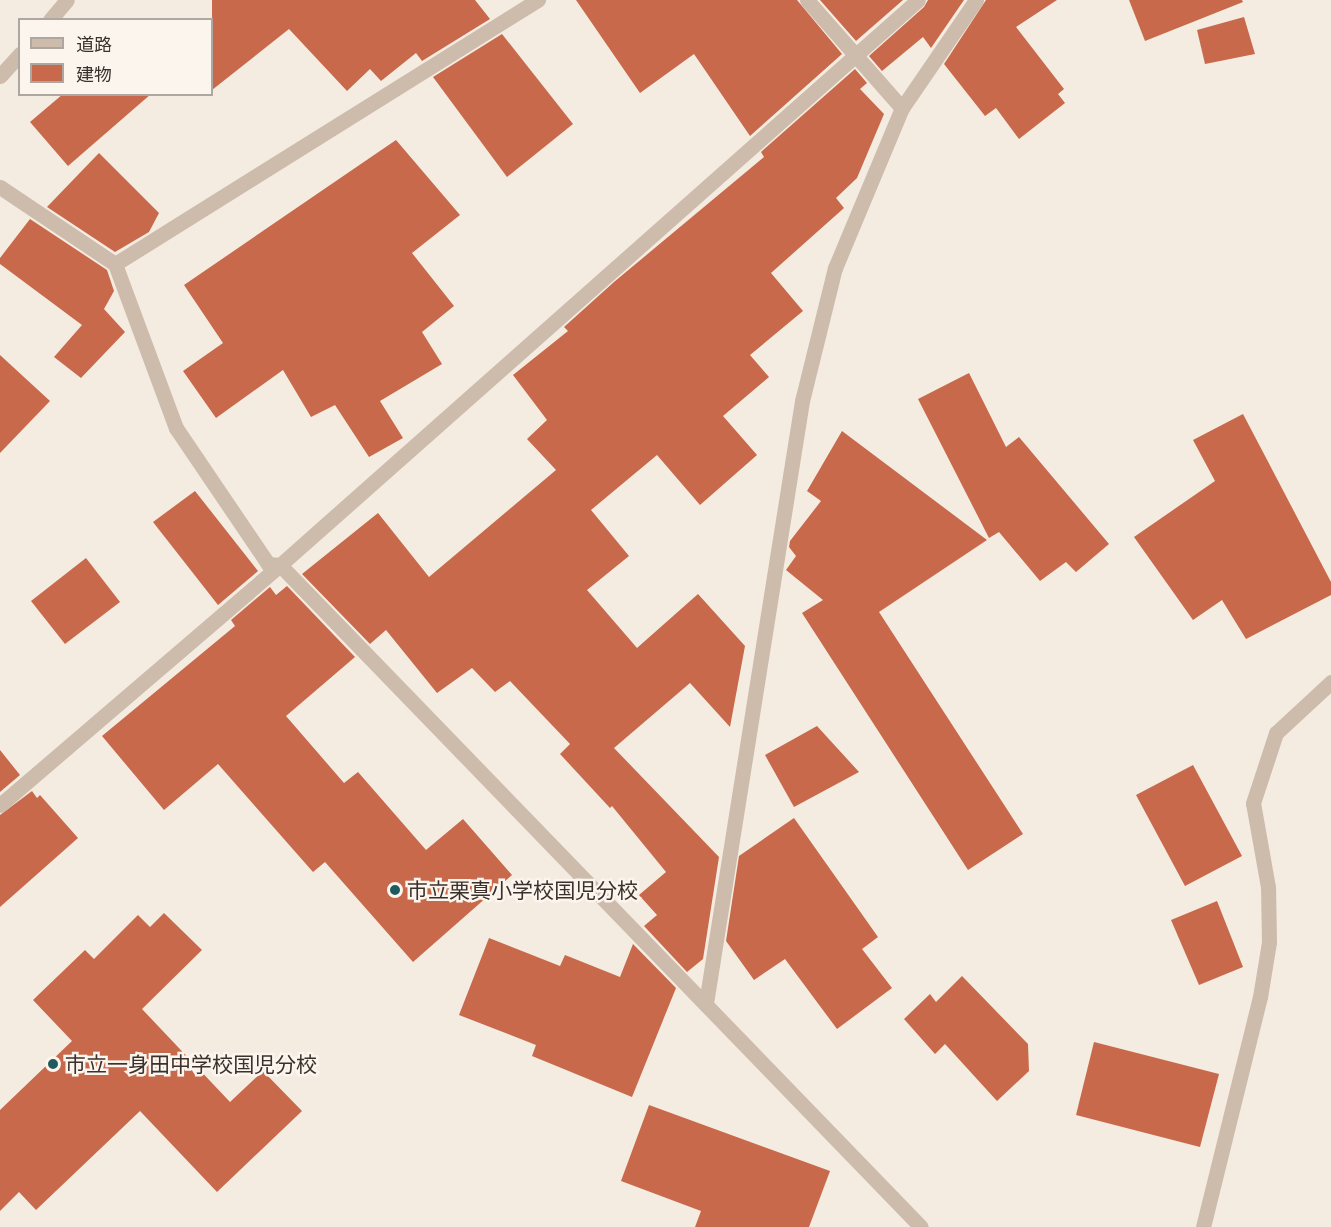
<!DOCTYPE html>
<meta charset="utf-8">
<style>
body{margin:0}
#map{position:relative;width:1331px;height:1227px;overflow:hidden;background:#f4ebe1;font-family:"Golos Text","Noto Sans JP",sans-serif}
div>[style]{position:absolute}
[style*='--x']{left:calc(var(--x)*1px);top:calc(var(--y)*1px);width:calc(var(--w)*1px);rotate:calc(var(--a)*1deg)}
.building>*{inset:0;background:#c8694b}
.minor>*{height:15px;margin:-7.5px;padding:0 7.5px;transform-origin:7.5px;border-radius:7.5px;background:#cdbbac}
.dots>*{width:16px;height:16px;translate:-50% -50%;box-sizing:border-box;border:3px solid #fbf5ee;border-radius:50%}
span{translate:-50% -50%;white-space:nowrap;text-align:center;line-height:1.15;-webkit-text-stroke:5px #fbf5ee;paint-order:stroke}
.poi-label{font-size:21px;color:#3b302b}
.left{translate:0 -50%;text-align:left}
.legend{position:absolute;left:18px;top:18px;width:195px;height:78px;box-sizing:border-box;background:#fbf5ee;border:2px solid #aea6a0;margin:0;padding:8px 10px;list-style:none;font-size:18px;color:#3b302b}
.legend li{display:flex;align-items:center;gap:12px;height:30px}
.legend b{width:30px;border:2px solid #aea6a0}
</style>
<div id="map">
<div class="building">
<i style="clip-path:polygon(212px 0,475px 0,490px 19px,422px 61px,416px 53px,381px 81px,370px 69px,347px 91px,289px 29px,212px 90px)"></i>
<i style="clip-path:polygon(576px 0,797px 0,842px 54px,750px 136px,694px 54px,640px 93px)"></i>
<i style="clip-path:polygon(820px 0,903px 0,856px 41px)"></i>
<i style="clip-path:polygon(928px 0,964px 0,931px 48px,923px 37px,882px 71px,869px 56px,924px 7px)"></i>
<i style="clip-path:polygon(986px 0,1057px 0,1016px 27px,1064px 89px,1058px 94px,1065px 103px,1019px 139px,996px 108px,985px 116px,944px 64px)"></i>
<i style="clip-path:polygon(1129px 0,1242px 0,1243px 2px,1145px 41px)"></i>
<i style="clip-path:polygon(1244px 17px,1255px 54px,1205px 64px,1197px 30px)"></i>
<i style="clip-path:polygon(502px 34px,573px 124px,507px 177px,433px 77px)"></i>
<i style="clip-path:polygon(855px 69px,867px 83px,860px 89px,884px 114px,857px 178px,836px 198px,844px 208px,771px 273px,803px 311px,750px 355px,769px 377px,723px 416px,757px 455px,700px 505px,657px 455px,591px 510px,629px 556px,587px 590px,637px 648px,698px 594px,745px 646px,730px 727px,690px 683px,614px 748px,719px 857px,703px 959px,687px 972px,644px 926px,657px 915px,639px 895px,666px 872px,612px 806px,610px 808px,560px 754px,570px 744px,510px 681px,495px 692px,472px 668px,437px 693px,386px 630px,370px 644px,302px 574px,378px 513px,429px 577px,556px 470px,527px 439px,547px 420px,513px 375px,568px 331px,564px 327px,614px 282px,764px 157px,761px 152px)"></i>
<i style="clip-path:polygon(63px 94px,151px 94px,68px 166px,30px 122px)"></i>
<i style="clip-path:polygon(396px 140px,460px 215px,412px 253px,454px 306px,422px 332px,442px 364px,380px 401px,403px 438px,369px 457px,335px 405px,311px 417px,283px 370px,216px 418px,183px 371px,223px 343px,184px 285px)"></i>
<i style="clip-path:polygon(99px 153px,159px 213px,149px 232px,115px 252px,47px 207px)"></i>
<i style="clip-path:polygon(30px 219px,107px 270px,114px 291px,104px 309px,125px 332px,81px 378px,54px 357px,82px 325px,0 264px,0 258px)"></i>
<i style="clip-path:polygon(0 355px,50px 401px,0 453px)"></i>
<i style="clip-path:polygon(969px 373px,1006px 447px,1019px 437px,1109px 544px,1076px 572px,1066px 562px,1040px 581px,999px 532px,989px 538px,918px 399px)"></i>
<i style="clip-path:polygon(1243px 414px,1331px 582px,1331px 595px,1246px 639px,1222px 600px,1193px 620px,1134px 537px,1215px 481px,1193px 440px)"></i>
<i style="clip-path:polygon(842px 431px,987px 540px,879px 612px,1023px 834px,968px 870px,802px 613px,823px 600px,786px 570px,796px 556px,789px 547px,790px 541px,821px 501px,807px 491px)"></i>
<i style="clip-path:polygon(195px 491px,258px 571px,218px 605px,153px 522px)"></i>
<i style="clip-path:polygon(86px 558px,120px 602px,65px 644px,31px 601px)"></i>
<i style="clip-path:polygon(287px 586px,355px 657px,286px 716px,344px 783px,358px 772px,426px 850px,463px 819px,512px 875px,413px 962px,325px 862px,313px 872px,218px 764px,164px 810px,102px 736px,235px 626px,231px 620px,270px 587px,276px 595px)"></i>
<i style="clip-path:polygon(817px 726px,859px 772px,794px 807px,765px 755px)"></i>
<i style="clip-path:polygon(0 750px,20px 775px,0 792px)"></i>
<i style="clip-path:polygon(1193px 765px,1242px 856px,1185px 886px,1136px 795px)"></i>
<i style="clip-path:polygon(32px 791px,37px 798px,40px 795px,78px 838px,0 907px,0 815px)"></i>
<i style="clip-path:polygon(794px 818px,878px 937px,862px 949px,892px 988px,837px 1029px,785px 959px,754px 980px,726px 941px,739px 856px)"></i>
<i style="clip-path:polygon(1217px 901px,1243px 967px,1199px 985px,1171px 920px)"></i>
<i style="clip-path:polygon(164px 913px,202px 950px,142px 1009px,230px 1102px,263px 1071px,302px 1111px,217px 1192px,140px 1111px,36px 1210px,19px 1192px,0 1211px,0 1110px,72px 1041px,33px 1000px,85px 950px,94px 959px,138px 915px,150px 927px)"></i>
<i style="clip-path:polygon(489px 938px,560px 966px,565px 955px,620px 977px,633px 944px,676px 988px,632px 1097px,532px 1056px,536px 1045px,459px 1015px)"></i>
<i style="clip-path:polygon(962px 976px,1028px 1044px,1029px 1071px,997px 1101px,945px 1044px,935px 1054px,904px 1019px,930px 994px,936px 1002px)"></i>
<i style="clip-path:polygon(1094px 1042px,1219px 1074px,1200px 1147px,1076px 1115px)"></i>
<i style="clip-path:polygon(649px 1105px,830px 1171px,809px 1227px,695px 1227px,701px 1211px,621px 1181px)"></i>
</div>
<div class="minor">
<i style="--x:807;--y:0;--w:144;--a:48.7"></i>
<i style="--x:50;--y:20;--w:26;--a:-50"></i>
<i style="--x:0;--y:76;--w:30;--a:-48"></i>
<i style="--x:0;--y:187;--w:138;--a:33.8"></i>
<i style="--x:115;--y:264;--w:175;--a:69.6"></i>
<i style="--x:176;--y:428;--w:164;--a:55.9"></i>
<i style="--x:268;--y:564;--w:12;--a:5"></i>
<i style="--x:280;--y:565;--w:921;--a:45.92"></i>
<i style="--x:115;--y:264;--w:499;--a:-32"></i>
<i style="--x:0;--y:805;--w:369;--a:-40.6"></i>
<i style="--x:280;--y:565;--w:852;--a:-41.53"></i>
<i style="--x:706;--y:1003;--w:610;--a:-80.94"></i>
<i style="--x:802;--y:401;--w:137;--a:-76.1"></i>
<i style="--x:835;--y:268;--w:173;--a:-67.3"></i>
<i style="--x:902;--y:108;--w:131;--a:-55.6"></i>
<i style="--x:1203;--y:1227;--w:237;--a:-76.1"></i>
<i style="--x:1260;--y:997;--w:56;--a:-80.7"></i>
<i style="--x:1269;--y:942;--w:55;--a:-91"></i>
<i style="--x:1268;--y:887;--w:85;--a:-100.1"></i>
<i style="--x:1253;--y:803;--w:74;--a:-71.8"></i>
<i style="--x:1276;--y:733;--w:75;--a:-42.8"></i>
</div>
<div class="dots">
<i style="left:395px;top:890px;background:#1f5a5e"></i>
<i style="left:53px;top:1064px;background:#1f5a5e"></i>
</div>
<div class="poi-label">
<span class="left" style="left:407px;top:890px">市立栗真小学校国児分校</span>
<span class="left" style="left:65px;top:1064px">市立一身田中学校国児分校</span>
</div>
<ul class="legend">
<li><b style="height:8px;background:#cdbbac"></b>道路</li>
<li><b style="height:16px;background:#c8694b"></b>建物</li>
</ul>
</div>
